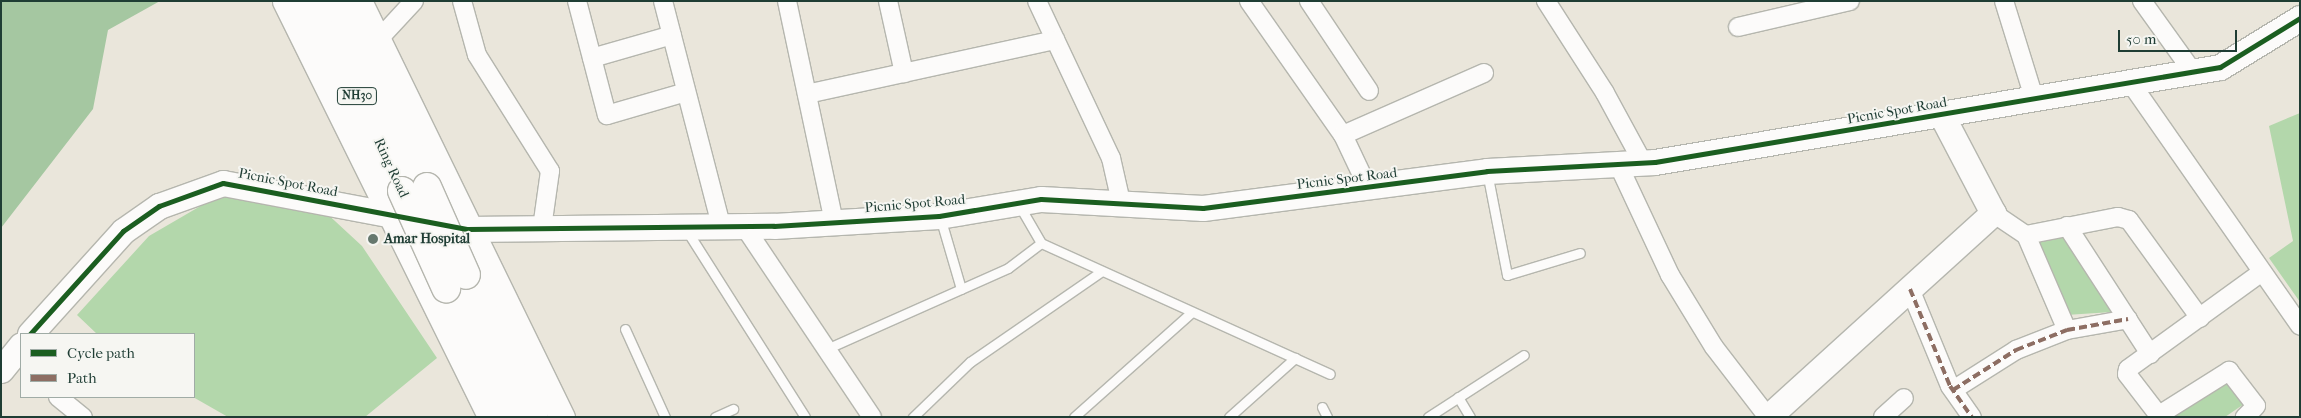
<!DOCTYPE html>
<style>
body{margin:0}
#map{position:relative;width:2301px;height:418px;overflow:hidden;background:#eae6db;font-family:"IM FELL French Canon",serif}
div>[style]{position:absolute}
[style*='--x']{left:calc(var(--x)*1px);top:calc(var(--y)*1px);width:calc(var(--w)*1px);rotate:calc(var(--a)*1deg)}
.green>*{inset:0;background:#b3d7ab}
.forest>*{inset:0;background:#a5c7a1}
.roads{filter:drop-shadow(1px 0 #b5b6ae) drop-shadow(-1px 0 #b5b6ae) drop-shadow(0 1px #b5b6ae) drop-shadow(0 -1px #b5b6ae)}
.lane>*{height:9px;margin:-4.5px;padding:0 4.5px;transform-origin:4.5px;border-radius:4.5px;background:#fcfbfa}
.street>*{height:18px;margin:-9px;padding:0 9px;transform-origin:9px;border-radius:9px;background:#fcfbfa}
.secondary>*{height:25px;margin:-12.5px;padding:0 12.5px;transform-origin:12.5px;border-radius:12.5px;background:#fcfbfa}
.highway>*{height:28px;margin:-14px;padding:0 14px;transform-origin:14px;border-radius:14px;background:#fcfbfa}
.bridges{filter:drop-shadow(1px 0 #b5b6ae) drop-shadow(-1px 0 #b5b6ae) drop-shadow(0 1px #b5b6ae) drop-shadow(0 -1px #b5b6ae)}
.highway-bridge>*{height:28px;margin:-14px;padding:0 14px;transform-origin:14px;border-radius:14px;background:#fcfbfa}
.quiet>*{height:4px;margin-top:-2px;transform-origin:0;background:repeating-linear-gradient(90deg,#8d6e63 0 8px,transparent 0 12px)}
.cycleway>*{height:5px;margin:-2.5px;padding:0 2.5px;transform-origin:2.5px;border-radius:2.5px;background:#1b5e20}
.dots>*{width:14px;height:14px;translate:-50% -50%;box-sizing:border-box;border:2px solid #f6f6f2;border-radius:50%}
span{translate:-50% -50%;white-space:nowrap;text-align:center;line-height:1.15;-webkit-text-stroke:4px #f6f6f2;paint-order:stroke}
.shield-label span{padding:1px 4px;background:#f6f6f2;border:1px solid;border-radius:4px;-webkit-text-stroke-width:0}
.shield-label{font-size:12px;color:#1f3d34;font-weight:700}
.street-label{font-size:14px;color:#1f3d34}
.poi-label{font-size:14px;color:#1f3d34;font-weight:700}
.left{translate:0 -50%;text-align:left}
.frame{position:absolute;inset:0;border:2px solid #1f3d34;pointer-events:none}
.legend{position:absolute;left:20px;top:333px;width:175px;height:65px;box-sizing:border-box;background:#f6f6f2;border:1px solid #a0aca6;margin:0;padding:6px 9px;list-style:none;font-size:15px;color:#1f3d34}
.legend li{display:flex;align-items:center;gap:10px;height:25px}
.legend b{width:25px;border:1px solid #a0aca6}
.scale{position:absolute;left:2118px;top:30px;width:119px;height:22px;box-sizing:border-box;border:2px solid #1f3d34;border-top:0;padding-left:6px;font-size:15px;line-height:18px;white-space:nowrap;color:#1f3d34;-webkit-text-stroke:4px #f6f6f2;paint-order:stroke}
</style>
<div id="map">
<div class="green">
<i style="clip-path:polygon(2300px 113px,2300px 302px,2269px 258px,2293px 241px,2269px 126px)"></i>
<i style="clip-path:polygon(242px 192px,322px 209px,362px 246px,437px 358px,365px 417px,228px 417px,193px 397px,194px 334px,97px 334px,77px 315px,149px 236px,204px 204px)"></i>
<i style="clip-path:polygon(2065px 234px,2112px 312px,2066px 315px,2035px 241px)"></i>
<i style="clip-path:polygon(2226px 378px,2244px 404px,2225px 417px,2171px 417px)"></i>
</div>
<div class="forest">
<i style="clip-path:polygon(1px 1px,160px 1px,108px 30px,93px 109px,1px 228px)"></i>
</div>
<div class="roads">
<div class="lane">
<i style="--x:1487;--y:172;--w:105;--a:79"></i>
<i style="--x:1507;--y:275;--w:76;--a:-16.8"></i>
<i style="--x:1019;--y:205;--w:44;--a:59.9"></i>
<i style="--x:1041;--y:243;--w:317;--a:24.4"></i>
<i style="--x:940;--y:217;--w:75;--a:73.7"></i>
<i style="--x:687;--y:231;--w:220;--a:57.6"></i>
<i style="--x:625;--y:329;--w:97;--a:65.6"></i>
<i style="--x:824;--y:350;--w:201;--a:-24"></i>
<i style="--x:1008;--y:268;--w:41;--a:-37.1"></i>
<i style="--x:1458;--y:397;--w:23;--a:59"></i>
<i style="--x:1322;--y:407;--w:11;--a:63"></i>
<i style="--x:715;--y:417;--w:20;--a:-24"></i>
<i style="--x:913;--y:417;--w:79;--a:-44"></i>
<i style="--x:970;--y:362;--w:160;--a:-34.6"></i>
<i style="--x:1074;--y:417;--w:158;--a:-41.7"></i>
<i style="--x:1229;--y:417;--w:89;--a:-41.8"></i>
<i style="--x:1428;--y:417;--w:114;--a:-32.9"></i>
</div>
<div class="street">
<i style="--x:462;--y:1;--w:56;--a:74.5"></i>
<i style="--x:477;--y:55;--w:137;--a:57.8"></i>
<i style="--x:550;--y:171;--w:58;--a:98"></i>
<i style="--x:577;--y:1;--w:118;--a:75.3"></i>
<i style="--x:607;--y:115;--w:82;--a:-16.2"></i>
<i style="--x:663;--y:1;--w:232;--a:75.5"></i>
<i style="--x:787;--y:1;--w:226;--a:78"></i>
<i style="--x:888;--y:1;--w:74;--a:77.5"></i>
<i style="--x:1037;--y:1;--w:174;--a:64.8"></i>
<i style="--x:1111;--y:158;--w:45;--a:77.2"></i>
<i style="--x:1249;--y:1;--w:164;--a:55"></i>
<i style="--x:1343;--y:135;--w:154;--a:-23.7"></i>
<i style="--x:1309;--y:1;--w:108;--a:56.3"></i>
<i style="--x:1546;--y:1;--w:109;--a:57.3"></i>
<i style="--x:1605;--y:93;--w:80;--a:61.5"></i>
<i style="--x:2004;--y:1;--w:102;--a:72.8"></i>
<i style="--x:2142;--y:1;--w:87;--a:54.3"></i>
<i style="--x:1738;--y:27;--w:115;--a:-13.1"></i>
<i style="--x:378;--y:40;--w:53;--a:-47.3"></i>
<i style="--x:592;--y:58;--w:83;--a:-16"></i>
<i style="--x:2130;--y:82;--w:297;--a:55.1"></i>
<i style="--x:807;--y:94;--w:254;--a:-12.3"></i>
<i style="--x:1343;--y:135;--w:59;--a:64.7"></i>
<i style="--x:1618;--y:164;--w:123;--a:64.9"></i>
<i style="--x:1670;--y:275;--w:84;--a:58.6"></i>
<i style="--x:1714;--y:347;--w:88;--a:52.4"></i>
<i style="--x:1993;--y:213;--w:40;--a:34"></i>
<i style="--x:2026;--y:235;--w:94;--a:-11.1"></i>
<i style="--x:2118;--y:217;--w:11;--a:15"></i>
<i style="--x:2129;--y:220;--w:121;--a:54.1"></i>
<i style="--x:744;--y:226;--w:230;--a:56.2"></i>
<i style="--x:2067;--y:226;--w:153;--a:57"></i>
<i style="--x:2026;--y:235;--w:103;--a:66.7"></i>
<i style="--x:1910;--y:289;--w:105;--a:67.6"></i>
<i style="--x:1950;--y:386;--w:38;--a:55"></i>
<i style="--x:1953;--y:390;--w:75;--a:-32.4"></i>
<i style="--x:2016;--y:350;--w:55;--a:-21.4"></i>
<i style="--x:2067;--y:330;--w:62;--a:-10.2"></i>
<i style="--x:58;--y:397;--w:32;--a:39"></i>
<i style="--x:2159;--y:415;--w:83;--a:-32.2"></i>
<i style="--x:2229;--y:371;--w:44;--a:52.4"></i>
<i style="--x:2256;--y:406;--w:16;--a:135"></i>
<i style="--x:1883;--y:417;--w:28;--a:-42"></i>
<i style="--x:2160;--y:417;--w:54;--a:-127.5"></i>
<i style="--x:2127;--y:374;--w:5;--a:-79"></i>
<i style="--x:2128;--y:369;--w:165;--a:-35.9"></i>
</div>
<div class="secondary">
<i style="--x:285;--y:1;--w:464;--a:63.7"></i>
<i style="--x:359;--y:1;--w:463;--a:64"></i>
<i style="--x:30;--y:334;--w:139;--a:-47.9"></i>
<i style="--x:123;--y:231;--w:44;--a:-34.8"></i>
<i style="--x:159;--y:206;--w:68;--a:-19.8"></i>
<i style="--x:223;--y:183;--w:248;--a:10.7"></i>
<i style="--x:467;--y:229;--w:307;--a:-0.6"></i>
<i style="--x:774;--y:226;--w:165;--a:-3.5"></i>
<i style="--x:939;--y:216;--w:103;--a:-9.5"></i>
<i style="--x:1041;--y:199;--w:162;--a:3.2"></i>
<i style="--x:1203;--y:208;--w:286;--a:-7.4"></i>
<i style="--x:1487;--y:171;--w:168;--a:-3.1"></i>
<i style="--x:1655;--y:162;--w:573;--a:-9.54"></i>
<i style="--x:2220;--y:67;--w:94;--a:-31.5"></i>
<i style="--x:1;--y:370;--w:32;--a:-51"></i>
<i style="--x:1768;--y:417;--w:304;--a:-42.2"></i>
<i style="--x:1993;--y:213;--w:112;--a:-117.7"></i>
</div>
<div class="highway">
<i style="--x:311;--y:1;--w:211;--a:64.4"></i>
<i style="--x:337;--y:1;--w:207;--a:64.2"></i>
<i style="--x:466;--y:275;--w:157;--a:64.4"></i>
<i style="--x:446;--y:288;--w:144;--a:63.6"></i>
</div>
</div>
<div class="bridges">
<div class="highway-bridge">
<i style="--x:427;--y:187;--w:96;--a:66.1"></i>
<i style="--x:402;--y:191;--w:107;--a:65.6"></i>
</div>
</div>
<div class="quiet">
<i style="--x:1910;--y:289;--w:105;--a:67.6"></i>
<i style="--x:1950;--y:386;--w:38;--a:55"></i>
<i style="--x:1953;--y:390;--w:75;--a:-32.4"></i>
<i style="--x:2016;--y:350;--w:55;--a:-21.4"></i>
<i style="--x:2067;--y:330;--w:62;--a:-10.2"></i>
</div>
<div class="cycleway">
<i style="--x:30;--y:334;--w:139;--a:-47.9"></i>
<i style="--x:123;--y:231;--w:44;--a:-34.8"></i>
<i style="--x:159;--y:206;--w:68;--a:-19.8"></i>
<i style="--x:223;--y:183;--w:248;--a:10.7"></i>
<i style="--x:467;--y:229;--w:307;--a:-0.6"></i>
<i style="--x:774;--y:226;--w:165;--a:-3.5"></i>
<i style="--x:939;--y:216;--w:103;--a:-9.5"></i>
<i style="--x:1041;--y:199;--w:162;--a:3.2"></i>
<i style="--x:1203;--y:208;--w:286;--a:-7.4"></i>
<i style="--x:1487;--y:171;--w:168;--a:-3.1"></i>
<i style="--x:1655;--y:162;--w:573;--a:-9.54"></i>
<i style="--x:2220;--y:67;--w:94;--a:-31.5"></i>
</div>
<div class="dots">
<i style="left:373px;top:239px;background:#66786e"></i>
</div>
<div class="shield-label">
<span style="left:357px;top:96px">NH30</span>
</div>
<div class="street-label">
<span style="left:1897px;top:111px;rotate:-10deg">Picnic Spot Road</span>
<span style="left:391px;top:168px;rotate:65deg">Ring Road</span>
<span style="left:1347px;top:179px;rotate:-7deg">Picnic Spot Road</span>
<span style="left:288px;top:183px;rotate:11deg">Picnic Spot Road</span>
<span style="left:915px;top:204px;rotate:-5deg">Picnic Spot Road</span>
</div>
<div class="poi-label">
<span class="left" style="left:384px;top:239px">Amar Hospital</span>
</div>
<div class="frame"></div>
<ul class="legend">
<li><b style="height:6px;background:#1b5e20"></b>Cycle path</li>
<li><b style="height:6px;background:#8d6e63"></b>Path</li>
</ul>
<div class="scale">50 m</div>
</div>
